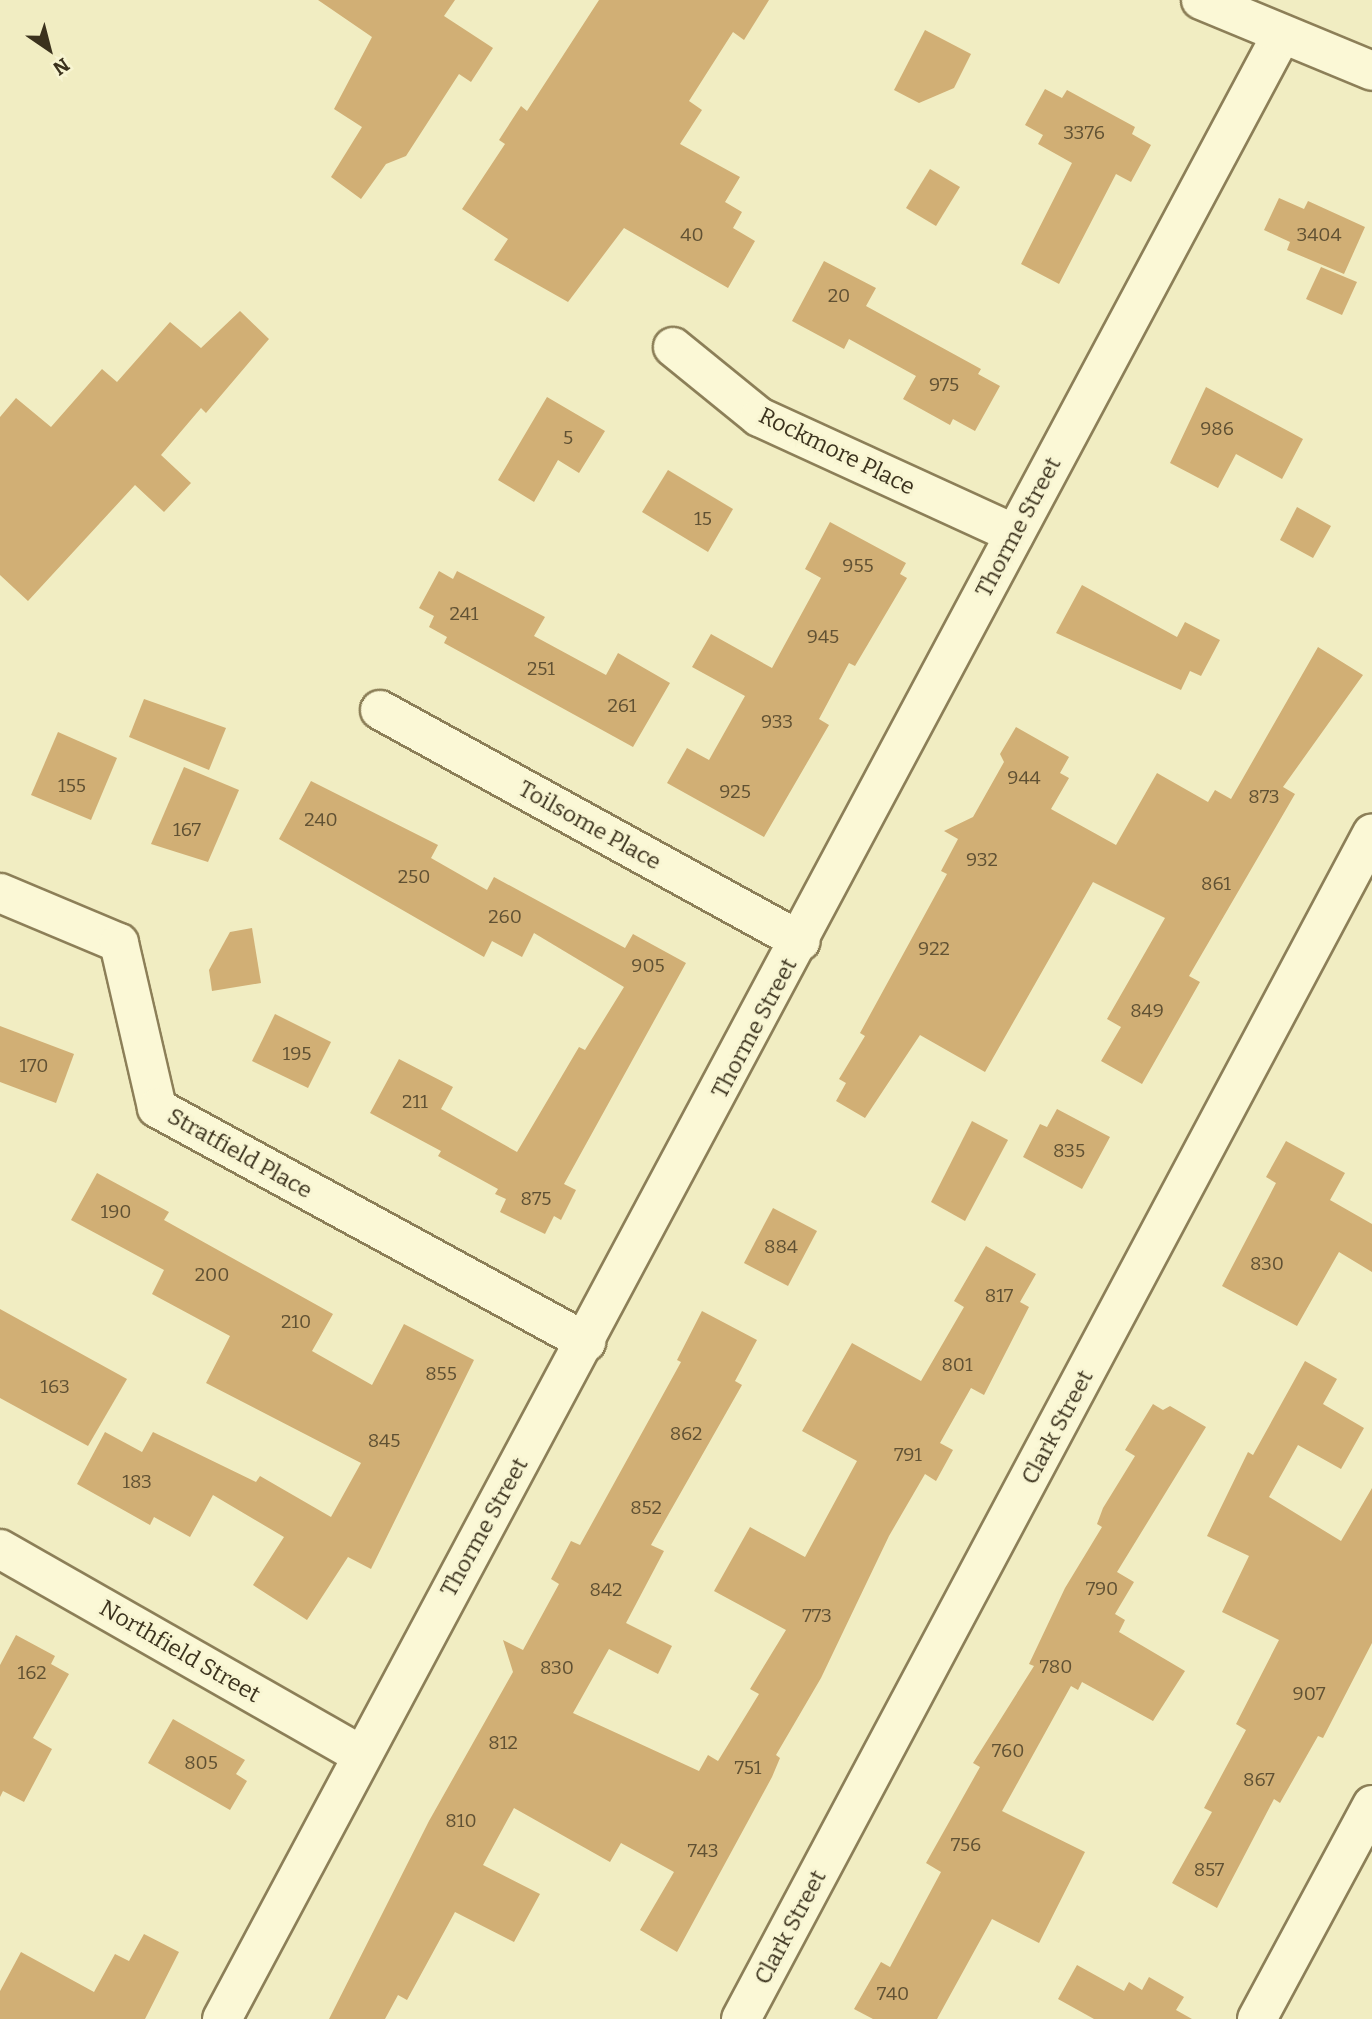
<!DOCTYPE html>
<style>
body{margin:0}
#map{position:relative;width:1372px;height:2019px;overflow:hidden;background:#f1edc2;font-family:Bitter,serif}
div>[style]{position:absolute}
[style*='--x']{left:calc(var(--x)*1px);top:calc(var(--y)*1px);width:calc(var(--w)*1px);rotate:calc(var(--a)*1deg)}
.building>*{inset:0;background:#d1af75}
.roads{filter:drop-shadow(2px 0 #8c7f58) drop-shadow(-2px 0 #8c7f58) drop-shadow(0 2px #8c7f58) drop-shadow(0 -2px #8c7f58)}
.street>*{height:38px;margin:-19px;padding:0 19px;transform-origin:19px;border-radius:19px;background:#fbf8d6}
.secondary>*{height:38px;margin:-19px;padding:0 19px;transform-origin:19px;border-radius:19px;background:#fbf8d6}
span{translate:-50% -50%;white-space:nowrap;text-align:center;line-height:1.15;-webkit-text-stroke:5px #f8f5d2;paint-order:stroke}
.number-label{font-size:19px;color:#605133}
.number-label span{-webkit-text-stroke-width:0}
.street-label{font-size:23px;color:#3b321d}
.north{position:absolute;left:14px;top:14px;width:70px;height:70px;-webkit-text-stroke:5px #f8f5d2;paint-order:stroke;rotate:145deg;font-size:19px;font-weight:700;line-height:28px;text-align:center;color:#3b321d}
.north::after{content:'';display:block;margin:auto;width:24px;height:32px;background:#3b321d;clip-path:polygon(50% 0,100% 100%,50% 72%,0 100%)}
</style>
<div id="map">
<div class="building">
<i style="clip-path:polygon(318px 0,455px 0,444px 16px,493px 48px,471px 82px,459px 74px,406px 156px,386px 164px,361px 199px,331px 177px,362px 127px,334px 109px,372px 37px)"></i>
<i style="clip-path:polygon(599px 0,769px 0,744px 40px,733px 32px,689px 101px,702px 110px,680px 144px,740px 177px,725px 202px,742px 212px,733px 228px,755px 241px,728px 288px,624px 228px,568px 302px,494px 260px,508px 239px,462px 209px,505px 144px,499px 140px,521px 106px,527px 111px)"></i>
<i style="clip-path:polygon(925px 30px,971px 54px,954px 88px,919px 103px,894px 90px)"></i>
<i style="clip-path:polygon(1045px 89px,1062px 98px,1067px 90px,1135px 127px,1132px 134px,1151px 145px,1131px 182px,1116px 174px,1059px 284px,1021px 264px,1072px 163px,1038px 144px,1043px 135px,1025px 125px)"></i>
<i style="clip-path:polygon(930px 169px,960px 187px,936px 226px,906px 208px)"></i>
<i style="clip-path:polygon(1279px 198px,1304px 209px,1308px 201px,1365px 227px,1344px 274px,1287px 250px,1290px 242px,1264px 230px)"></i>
<i style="clip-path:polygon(824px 261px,876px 288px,866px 306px,981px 369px,978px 374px,1000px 386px,975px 431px,953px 419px,950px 425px,903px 399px,916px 376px,849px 339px,844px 349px,792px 321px)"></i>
<i style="clip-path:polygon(1321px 267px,1357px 282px,1342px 315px,1306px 299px)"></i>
<i style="clip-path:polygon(240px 311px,269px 339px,206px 413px,201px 408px,161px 455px,191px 483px,164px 512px,135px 485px,28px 601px,0 575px,0 417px,16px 398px,51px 427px,102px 369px,117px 382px,170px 322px,201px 348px)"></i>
<i style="clip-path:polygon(1206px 387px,1303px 439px,1282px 479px,1236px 454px,1218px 488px,1170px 463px)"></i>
<i style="clip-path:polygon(547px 397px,605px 431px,579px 473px,558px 460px,534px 502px,498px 480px)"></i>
<i style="clip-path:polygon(668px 470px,733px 509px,708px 552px,642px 512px)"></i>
<i style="clip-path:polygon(1297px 507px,1331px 526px,1313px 558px,1280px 540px)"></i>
<i style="clip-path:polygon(830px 522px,906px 563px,900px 574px,907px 578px,855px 666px,849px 663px,819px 719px,829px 725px,764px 837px,667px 783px,687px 748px,709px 760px,745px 696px,692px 667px,711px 634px,772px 668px,821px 578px,805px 569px)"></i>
<i style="clip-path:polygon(439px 571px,453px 579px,457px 571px,545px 617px,534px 636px,606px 675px,618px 653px,670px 683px,633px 747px,444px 643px,447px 637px,429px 627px,434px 616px,419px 608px)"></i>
<i style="clip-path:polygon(1082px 585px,1177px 637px,1185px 622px,1220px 640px,1201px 676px,1190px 671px,1181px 690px,1056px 633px)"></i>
<i style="clip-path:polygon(1318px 647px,1363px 675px,1283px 787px,1295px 794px,1189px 976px,1200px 982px,1142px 1084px,1101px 1061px,1121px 1027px,1107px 1019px,1165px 918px,1093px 882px,985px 1072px,920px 1035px,865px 1118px,836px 1101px,846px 1083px,839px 1079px,865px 1036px,860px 1033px,947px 874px,941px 871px,958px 839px,944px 831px,973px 817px,1004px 762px,1000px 754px,1016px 727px,1069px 757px,1060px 773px,1069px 778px,1051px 809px,1116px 845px,1157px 773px,1208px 802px,1215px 790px,1231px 799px)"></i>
<i style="clip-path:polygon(144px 699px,226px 728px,209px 770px,129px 737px)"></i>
<i style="clip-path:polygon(58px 732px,117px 758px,91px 820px,31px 795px)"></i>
<i style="clip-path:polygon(184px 767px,239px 790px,208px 862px,151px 844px)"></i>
<i style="clip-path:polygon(311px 781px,438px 845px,431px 858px,487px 890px,494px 877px,625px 948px,633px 934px,686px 963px,564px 1184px,576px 1190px,561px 1220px,554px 1216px,545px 1234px,500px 1212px,506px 1199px,495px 1194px,498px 1189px,438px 1156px,441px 1151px,370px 1113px,399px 1059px,453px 1087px,441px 1109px,517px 1152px,579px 1047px,585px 1050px,624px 987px,534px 933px,522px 957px,492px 941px,484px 957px,279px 839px)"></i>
<i style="clip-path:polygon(252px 928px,261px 983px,212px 991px,209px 970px,230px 932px)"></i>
<i style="clip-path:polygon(275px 1014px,331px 1042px,308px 1088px,252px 1061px)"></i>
<i style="clip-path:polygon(0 1026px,74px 1054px,56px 1103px,0 1082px)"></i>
<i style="clip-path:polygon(1057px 1109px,1110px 1137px,1082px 1189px,1023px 1157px,1040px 1124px,1047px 1127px)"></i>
<i style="clip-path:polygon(972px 1121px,1008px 1140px,965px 1221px,931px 1202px)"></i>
<i style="clip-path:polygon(1286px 1141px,1345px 1173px,1330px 1200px,1372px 1224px,1372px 1272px,1339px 1252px,1297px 1326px,1222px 1286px,1276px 1183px,1266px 1177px)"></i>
<i style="clip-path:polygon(97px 1173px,169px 1212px,164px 1220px,333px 1314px,312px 1351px,372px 1385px,404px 1324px,474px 1360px,371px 1569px,348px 1557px,307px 1620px,253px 1585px,284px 1537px,213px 1495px,190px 1537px,154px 1517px,150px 1525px,77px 1484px,105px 1432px,142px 1452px,153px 1432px,256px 1482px,260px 1476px,331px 1517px,361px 1463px,206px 1383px,230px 1336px,152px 1294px,164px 1270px,71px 1220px)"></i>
<i style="clip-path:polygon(773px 1208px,817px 1231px,788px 1286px,744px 1263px)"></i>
<i style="clip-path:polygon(986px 1246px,1036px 1274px,1020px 1302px,1029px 1307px,984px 1395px,971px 1388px,940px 1443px,953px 1450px,936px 1481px,925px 1474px,889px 1536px,821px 1678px,776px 1755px,780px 1758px,772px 1777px,677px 1952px,640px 1930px,674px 1872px,621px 1843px,610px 1862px,514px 1808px,483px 1865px,540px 1894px,514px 1942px,455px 1912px,407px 2000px,398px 1995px,385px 2019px,329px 2019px,429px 1821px,513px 1672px,503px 1640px,523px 1650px,559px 1584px,551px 1579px,571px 1541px,580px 1545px,681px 1362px,677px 1360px,702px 1311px,757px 1340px,735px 1381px,742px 1385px,651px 1545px,664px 1551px,626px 1623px,672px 1646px,658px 1674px,609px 1649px,573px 1713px,699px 1771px,708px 1755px,718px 1761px,759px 1694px,750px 1689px,786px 1630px,714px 1591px,750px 1527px,805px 1557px,857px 1461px,802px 1431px,852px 1343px,921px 1381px,964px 1307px,954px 1301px)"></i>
<i style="clip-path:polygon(0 1309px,127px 1379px,88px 1446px,0 1398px)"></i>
<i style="clip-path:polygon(1305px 1361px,1337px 1379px,1323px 1404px,1364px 1428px,1341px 1469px,1298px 1445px,1269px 1497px,1341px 1541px,1372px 1488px,1372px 1643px,1323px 1738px,1318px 1736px,1280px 1803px,1274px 1799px,1217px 1908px,1172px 1883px,1212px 1812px,1204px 1808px,1246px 1730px,1236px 1724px,1279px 1640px,1222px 1612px,1249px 1556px,1207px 1536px,1248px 1452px,1253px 1455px)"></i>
<i style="clip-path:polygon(1153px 1404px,1163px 1410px,1170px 1406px,1206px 1427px,1117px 1572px,1134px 1582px,1115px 1614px,1125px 1620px,1119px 1632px,1185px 1671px,1153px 1721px,1082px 1682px,1078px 1690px,1071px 1686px,1002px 1811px,1085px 1852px,1039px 1943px,992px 1919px,937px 2019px,873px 2019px,854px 2009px,881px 1962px,890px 1967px,941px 1872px,926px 1863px,980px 1767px,973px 1763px,1034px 1666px,1029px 1664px,1065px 1588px,1102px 1527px,1097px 1524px,1103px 1508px,1135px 1456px,1125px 1450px)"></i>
<i style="clip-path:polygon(16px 1635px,55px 1656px,51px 1664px,69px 1674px,33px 1738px,52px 1749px,24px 1802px,3px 1791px,0 1797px,0 1665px)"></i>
<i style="clip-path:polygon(173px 1719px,245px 1760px,236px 1774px,247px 1781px,230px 1810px,148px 1763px)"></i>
<i style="clip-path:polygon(144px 1934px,179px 1952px,145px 2019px,0 2019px,0 1991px,21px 1952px,94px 1992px,115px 1954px,129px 1961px)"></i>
<i style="clip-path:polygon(1077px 1965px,1124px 1991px,1129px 1982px,1142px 1990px,1149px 1977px,1184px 1997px,1176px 2010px,1192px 2019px,1094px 2019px,1058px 1999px)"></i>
</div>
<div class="roads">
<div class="street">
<i style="--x:673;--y:347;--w:111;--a:39.1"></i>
<i style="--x:759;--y:417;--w:281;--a:24.6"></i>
<i style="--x:380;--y:710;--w:480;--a:28.8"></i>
<i style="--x:0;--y:893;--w:129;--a:22.8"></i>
<i style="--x:119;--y:943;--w:169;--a:77"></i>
<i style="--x:157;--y:1108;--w:489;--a:28.6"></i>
<i style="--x:0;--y:1549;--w:414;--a:29.7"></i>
<i style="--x:222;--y:2019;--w:2248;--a:-61.9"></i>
<i style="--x:741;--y:2019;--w:1343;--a:-61.97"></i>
<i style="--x:1257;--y:2019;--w:243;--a:-61.7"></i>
</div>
<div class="secondary">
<i style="--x:1201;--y:0;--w:185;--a:22.5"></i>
</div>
</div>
<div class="number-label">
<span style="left:1084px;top:133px">3376</span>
<span style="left:692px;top:235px">40</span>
<span style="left:1319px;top:235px">3404</span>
<span style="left:839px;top:296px">20</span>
<span style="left:944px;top:385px">975</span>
<span style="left:1217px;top:429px">986</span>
<span style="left:568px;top:438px">5</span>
<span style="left:703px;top:519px">15</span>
<span style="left:858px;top:566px">955</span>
<span style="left:464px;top:614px">241</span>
<span style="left:823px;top:637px">945</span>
<span style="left:541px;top:669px">251</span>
<span style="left:622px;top:706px">261</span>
<span style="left:777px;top:722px">933</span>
<span style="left:1024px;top:778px">944</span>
<span style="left:72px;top:786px">155</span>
<span style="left:735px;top:792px">925</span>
<span style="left:1264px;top:797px">873</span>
<span style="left:321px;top:820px">240</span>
<span style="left:187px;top:830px">167</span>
<span style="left:982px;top:860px">932</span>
<span style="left:414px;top:877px">250</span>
<span style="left:1216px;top:884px">861</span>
<span style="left:505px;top:917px">260</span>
<span style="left:934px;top:949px">922</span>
<span style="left:648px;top:966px">905</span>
<span style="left:1147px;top:1011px">849</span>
<span style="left:297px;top:1054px">195</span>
<span style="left:34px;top:1066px">170</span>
<span style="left:415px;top:1102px">211</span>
<span style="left:1069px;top:1151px">835</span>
<span style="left:536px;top:1199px">875</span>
<span style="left:116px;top:1212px">190</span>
<span style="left:781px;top:1247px">884</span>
<span style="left:1267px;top:1264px">830</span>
<span style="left:212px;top:1275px">200</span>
<span style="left:999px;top:1296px">817</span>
<span style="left:296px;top:1322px">210</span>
<span style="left:957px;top:1365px">801</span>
<span style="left:441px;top:1374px">855</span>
<span style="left:55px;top:1387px">163</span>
<span style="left:686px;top:1434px">862</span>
<span style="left:384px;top:1441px">845</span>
<span style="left:908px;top:1455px">791</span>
<span style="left:137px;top:1482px">183</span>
<span style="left:646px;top:1508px">852</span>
<span style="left:1102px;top:1589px">790</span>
<span style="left:606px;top:1590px">842</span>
<span style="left:817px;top:1616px">773</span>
<span style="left:1056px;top:1667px">780</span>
<span style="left:557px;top:1668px">830</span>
<span style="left:32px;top:1673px">162</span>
<span style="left:1309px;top:1694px">907</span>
<span style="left:503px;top:1743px">812</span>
<span style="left:1008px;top:1751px">760</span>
<span style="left:201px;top:1763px">805</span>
<span style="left:748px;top:1768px">751</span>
<span style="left:1259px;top:1780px">867</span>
<span style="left:461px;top:1821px">810</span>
<span style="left:966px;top:1845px">756</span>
<span style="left:703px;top:1851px">743</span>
<span style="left:1209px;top:1870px">857</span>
<span style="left:893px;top:1994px">740</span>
</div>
<div class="street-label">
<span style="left:837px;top:451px;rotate:26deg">Rockmore Place</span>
<span style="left:1018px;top:527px;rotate:-62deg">Thorme Street</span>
<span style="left:590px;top:825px;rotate:29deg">Toilsome Place</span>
<span style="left:754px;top:1028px;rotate:-62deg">Thorme Street</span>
<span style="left:240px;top:1153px;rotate:29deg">Stratfield Place</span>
<span style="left:1057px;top:1427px;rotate:-62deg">Clark Street</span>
<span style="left:484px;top:1527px;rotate:-61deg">Thorme Street</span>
<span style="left:180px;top:1651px;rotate:30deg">Northfield Street</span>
<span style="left:790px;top:1927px;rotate:-62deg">Clark Street</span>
</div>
<div class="north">N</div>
</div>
